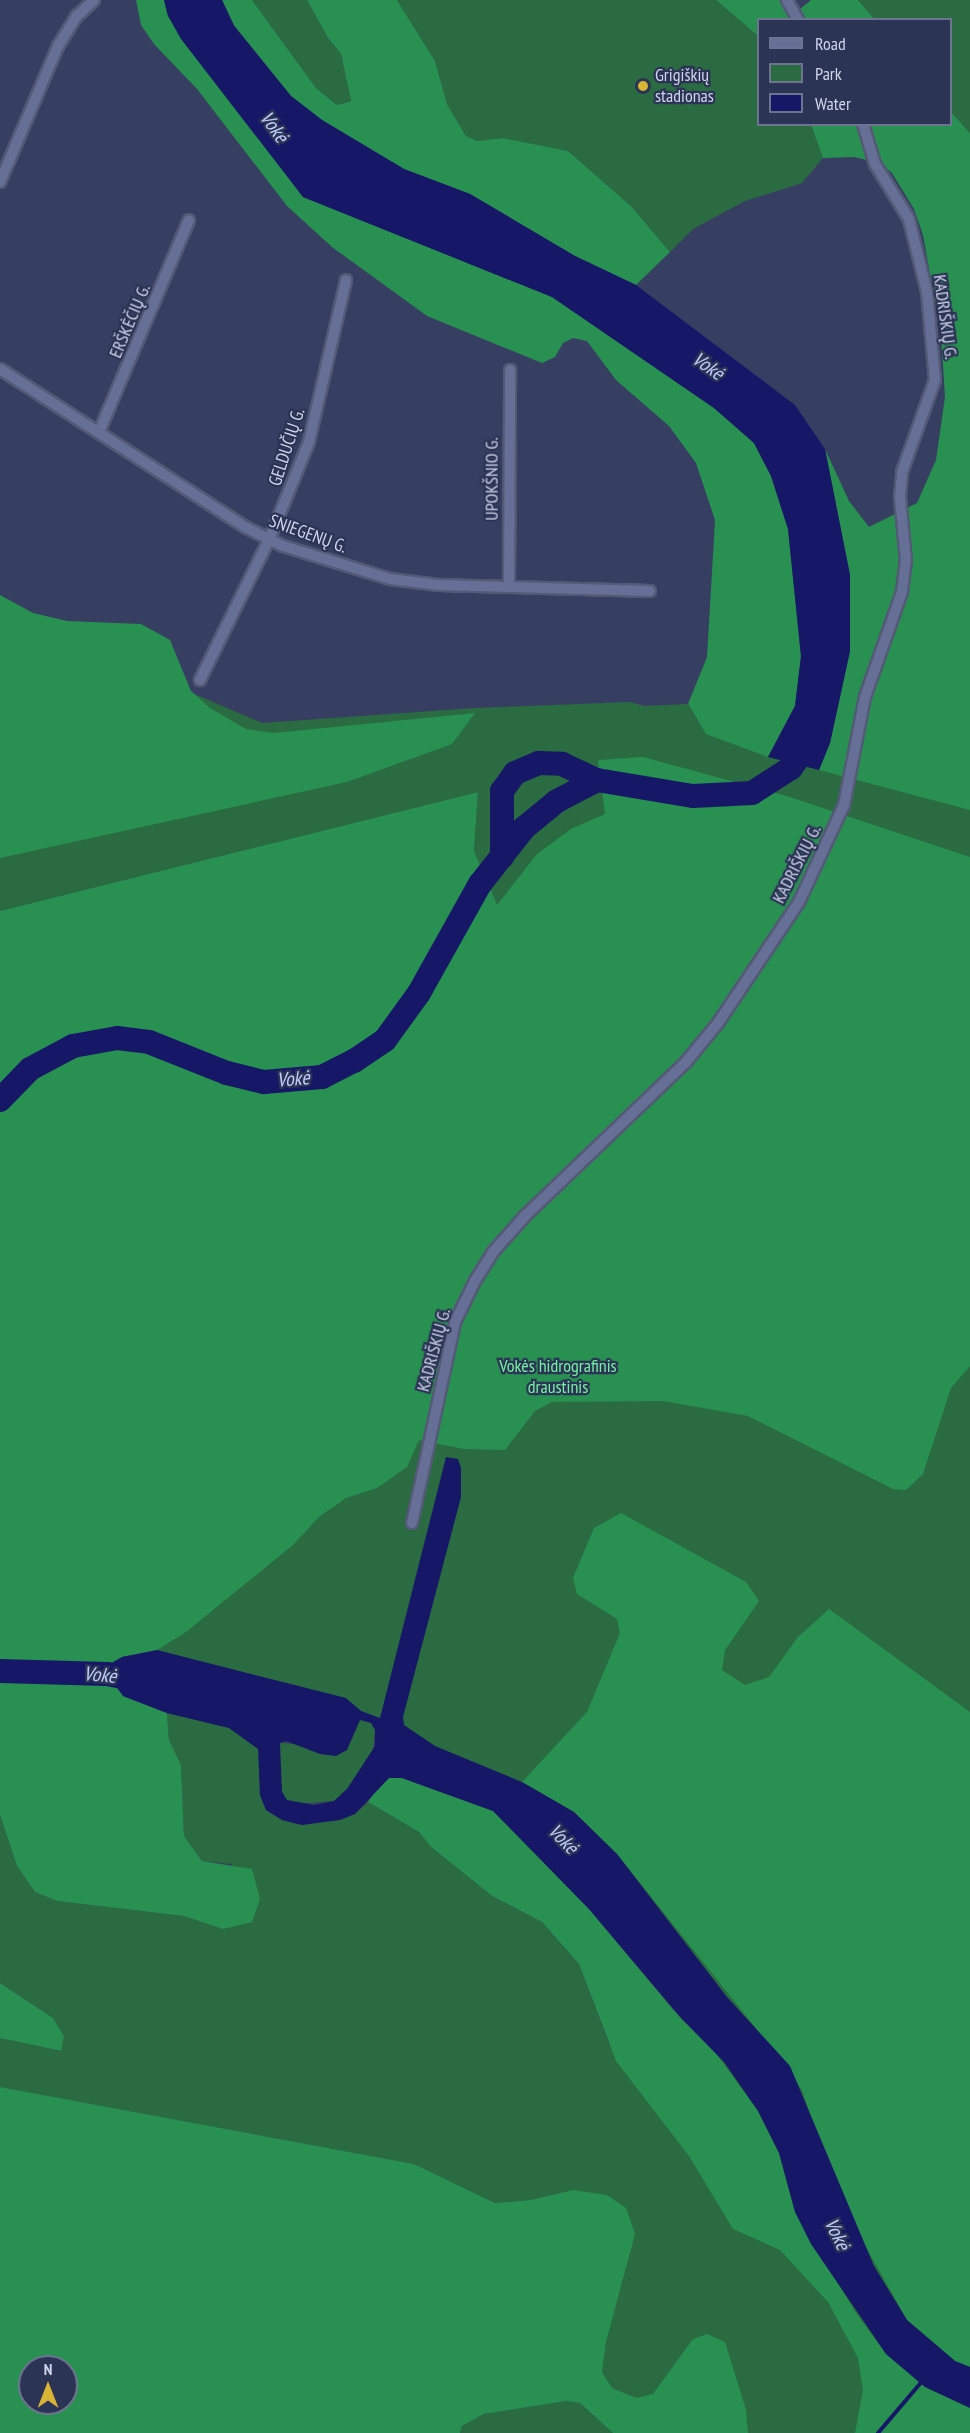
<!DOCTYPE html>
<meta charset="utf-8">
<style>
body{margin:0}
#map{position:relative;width:970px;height:2433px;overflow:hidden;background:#363f61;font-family:"PT Sans Narrow",sans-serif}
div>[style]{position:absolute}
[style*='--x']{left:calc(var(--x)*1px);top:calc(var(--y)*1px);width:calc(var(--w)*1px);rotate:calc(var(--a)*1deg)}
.green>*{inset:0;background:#2a6b41}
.forest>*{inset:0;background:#289051}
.water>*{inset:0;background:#161867}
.stream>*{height:4px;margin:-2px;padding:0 2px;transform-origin:2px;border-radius:2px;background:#161867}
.river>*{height:24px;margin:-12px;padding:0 12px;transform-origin:12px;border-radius:12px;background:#161867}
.roads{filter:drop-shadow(2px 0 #535a76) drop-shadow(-2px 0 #535a76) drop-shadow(0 2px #535a76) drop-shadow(0 -2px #535a76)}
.street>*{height:10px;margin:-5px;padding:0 5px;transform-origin:5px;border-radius:5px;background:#667096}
.dots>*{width:16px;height:16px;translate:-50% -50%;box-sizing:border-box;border:3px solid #2c3455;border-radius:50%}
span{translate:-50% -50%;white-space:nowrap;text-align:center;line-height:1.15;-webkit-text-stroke:4.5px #2c3455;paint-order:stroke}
.poi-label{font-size:18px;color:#ced4e9}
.left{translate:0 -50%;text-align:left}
.street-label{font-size:18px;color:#ced4e9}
.park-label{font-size:18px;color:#74f39e}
.water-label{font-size:20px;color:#bfcdfa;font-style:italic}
.legend{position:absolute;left:757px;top:18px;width:195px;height:108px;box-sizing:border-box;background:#2c3455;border:2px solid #6d7490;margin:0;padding:8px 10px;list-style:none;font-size:18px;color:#ced4e9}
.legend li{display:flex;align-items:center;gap:12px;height:30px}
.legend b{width:30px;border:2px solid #6d7490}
.north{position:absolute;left:18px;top:2355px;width:60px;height:60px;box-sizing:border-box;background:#2c3455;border:2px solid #6d7490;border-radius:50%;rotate:0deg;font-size:16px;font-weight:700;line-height:24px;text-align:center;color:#ced4e9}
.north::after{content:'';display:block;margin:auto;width:21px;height:27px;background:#d8b434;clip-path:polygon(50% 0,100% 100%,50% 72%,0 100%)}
</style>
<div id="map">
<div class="green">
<i style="clip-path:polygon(252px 0,307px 0,328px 38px,341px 54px,351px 101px,337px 105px,316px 88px)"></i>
<i style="clip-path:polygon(397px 0,716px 0,758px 36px,758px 124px,811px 125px,823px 158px,802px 183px,745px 201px,693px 229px,670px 252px,632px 207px,568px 151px,503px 138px,476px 141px,466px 136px,447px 104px,435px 61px)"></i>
<i style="clip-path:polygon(858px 0,970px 0,970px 133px,951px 112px,950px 20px,874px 19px)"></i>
<i style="clip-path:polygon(162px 680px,262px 723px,475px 708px,630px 702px,644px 706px,688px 704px,699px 723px,970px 806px,970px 2433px,647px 2433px,637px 2398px,612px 2388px,602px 2372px,606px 2342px,573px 2190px,530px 2200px,495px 2203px,414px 2164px,0 2087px,0 2038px,60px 2051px,64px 2036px,53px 2018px,0 1983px,0 1815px,17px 1866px,35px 1892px,57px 1901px,184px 1916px,223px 1929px,232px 1864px,202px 1861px,184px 1836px,181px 1765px,169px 1740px,167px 1713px,229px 1728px,259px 1749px,260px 1795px,266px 1810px,282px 1820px,302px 1825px,355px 1814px,368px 1802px,419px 1832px,431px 1847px,492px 1896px,542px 1922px,579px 1964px,609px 2044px,706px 1996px,375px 1731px,372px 1755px,347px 1789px,334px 1801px,298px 1804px,287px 1800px,282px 1792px,277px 1751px,279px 1743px,296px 1744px,134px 1670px,0 1131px,489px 887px,474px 851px,478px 792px,0 911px,0 775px)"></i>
<i style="clip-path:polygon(566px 2401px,580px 2403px,613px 2433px,460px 2433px,462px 2426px,484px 2414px)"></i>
</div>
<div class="forest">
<i style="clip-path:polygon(136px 0,164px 0,168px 16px,303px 197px,552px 297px,714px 408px,754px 443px,771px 476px,788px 529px,801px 656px,795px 706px,768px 757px,706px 734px,688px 704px,707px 657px,715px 520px,696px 463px,669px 426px,616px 380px,587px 341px,573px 338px,563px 343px,555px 357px,542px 363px,427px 316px,332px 247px,287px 206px,197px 89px,154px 44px,141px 25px)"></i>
<i style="clip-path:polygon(222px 0,252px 0,316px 88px,337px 105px,351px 101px,341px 54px,328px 38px,307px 0,397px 0,435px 61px,447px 104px,466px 136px,477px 141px,503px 138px,568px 151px,632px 207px,670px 252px,636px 285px,575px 256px,470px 194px,404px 169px,322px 120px,291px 96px,234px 25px)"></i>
<i style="clip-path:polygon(716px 0,781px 0,790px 10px,800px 9px,811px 0,858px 0,874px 19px,758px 20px,758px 36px)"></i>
<i style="clip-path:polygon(951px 112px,970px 133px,970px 810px,819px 770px,830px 743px,850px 651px,850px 575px,825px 449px,849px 501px,869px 527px,917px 503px,936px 460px,945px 397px,941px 336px,923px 235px,914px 209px,892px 173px,880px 163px,854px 157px,823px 158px,811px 125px,950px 124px)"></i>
<i style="clip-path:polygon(0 595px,33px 613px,67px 621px,141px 624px,170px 640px,191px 691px,210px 708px,246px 729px,274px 733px,475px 713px,452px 744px,347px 782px,0 858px)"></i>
<i style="clip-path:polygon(643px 757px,790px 797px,970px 857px,970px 1366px,951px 1388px,923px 1474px,906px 1490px,893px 1489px,748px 1416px,663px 1401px,552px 1402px,535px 1411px,505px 1450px,464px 1449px,419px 1440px,407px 1467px,377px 1488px,346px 1498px,319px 1517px,293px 1545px,186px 1632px,157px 1650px,122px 1657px,123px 1696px,167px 1713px,169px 1740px,181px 1765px,184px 1836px,202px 1861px,252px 1869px,260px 1899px,252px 1922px,223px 1929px,184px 1916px,57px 1901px,35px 1892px,17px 1866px,0 1815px,0 911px,478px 792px,474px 851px,497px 905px,537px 854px,571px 829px,605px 814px,598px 760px)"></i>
<i style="clip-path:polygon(621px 1513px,746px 1582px,759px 1601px,725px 1650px,722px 1670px,745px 1685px,769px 1677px,798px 1637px,829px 1609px,970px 1712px,970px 2367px,955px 2361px,907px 2320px,858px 2233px,817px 2135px,802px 2090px,758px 2031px,617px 1854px,574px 1812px,522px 1782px,587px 1712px,620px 1633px,617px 1619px,577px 1594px,573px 1578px,594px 1528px)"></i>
<i style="clip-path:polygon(389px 1778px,402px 1778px,493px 1811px,589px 1909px,681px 2019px,707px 2041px,758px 2111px,779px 2153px,795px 2212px,856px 2313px,886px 2354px,925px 2387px,970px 2408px,970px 2433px,855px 2433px,863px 2390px,858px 2358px,828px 2302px,780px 2250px,733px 2229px,689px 2156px,616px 2061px,579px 1964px,542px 1922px,492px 1896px,431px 1847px,419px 1832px,368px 1802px,381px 1782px)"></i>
<i style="clip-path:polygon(0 1983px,53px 2018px,64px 2036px,61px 2051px,0 2038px)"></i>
<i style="clip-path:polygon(evenodd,0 2087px,414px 2164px,495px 2203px,530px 2200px,573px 2190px,607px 2195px,626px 2208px,635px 2234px,606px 2342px,602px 2372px,612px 2388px,637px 2398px,653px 2394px,693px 2339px,707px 2334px,725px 2342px,746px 2410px,748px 2433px,613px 2433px,580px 2403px,566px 2401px,484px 2414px,462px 2426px,460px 2433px,0 2433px,0 2087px,30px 2367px,66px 2367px,66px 2403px,30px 2403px,30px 2367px)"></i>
</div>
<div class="water">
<i style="clip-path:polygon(164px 0,222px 0,234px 26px,291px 96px,322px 120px,404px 169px,470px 194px,575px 256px,636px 285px,795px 405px,825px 449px,850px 575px,850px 651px,830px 743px,819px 770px,768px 757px,795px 706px,801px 656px,788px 529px,771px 476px,754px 443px,714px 408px,552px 297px,303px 197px,181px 39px,168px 16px)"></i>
<i style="clip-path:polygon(evenodd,446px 1457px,458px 1459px,461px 1468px,461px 1497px,403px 1717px,404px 1725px,435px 1746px,522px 1782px,574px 1812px,617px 1854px,727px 1997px,790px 2066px,874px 2266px,907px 2320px,955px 2361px,970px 2367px,970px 2408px,925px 2387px,886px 2354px,811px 2244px,795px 2212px,779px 2153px,758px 2111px,724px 2062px,682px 2019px,589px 1909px,493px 1811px,402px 1778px,389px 1778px,355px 1814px,340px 1820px,302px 1825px,282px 1820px,266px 1810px,260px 1795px,258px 1749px,229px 1728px,167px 1713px,123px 1696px,107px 1674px,108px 1665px,122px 1657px,157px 1650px,346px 1698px,361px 1711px,380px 1718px,446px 1457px,360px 1720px,371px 1723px,375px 1730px,375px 1746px,347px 1789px,334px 1801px,314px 1805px,287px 1800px,282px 1792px,280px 1743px,286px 1741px,320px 1754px,336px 1756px,347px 1750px,360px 1720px)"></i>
</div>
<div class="stream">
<i style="--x:878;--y:2433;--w:71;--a:-49.6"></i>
</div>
<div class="river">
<i style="--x:502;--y:857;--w:66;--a:-90"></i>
<i style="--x:502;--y:791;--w:22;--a:-54"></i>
<i style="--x:515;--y:773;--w:26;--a:-23"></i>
<i style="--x:539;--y:763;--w:23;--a:2"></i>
<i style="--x:562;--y:764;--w:38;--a:25"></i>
<i style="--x:597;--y:780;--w:97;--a:9.5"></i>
<i style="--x:693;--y:796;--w:59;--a:-2.9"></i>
<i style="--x:752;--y:793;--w:46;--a:-32.7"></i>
<i style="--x:791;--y:768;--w:37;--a:-55"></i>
<i style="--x:0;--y:1100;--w:43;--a:-45.9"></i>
<i style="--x:30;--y:1069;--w:49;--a:-28.1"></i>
<i style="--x:73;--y:1046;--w:45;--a:-10.3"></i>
<i style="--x:117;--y:1038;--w:32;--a:7"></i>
<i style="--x:149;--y:1042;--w:84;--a:21.7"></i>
<i style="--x:227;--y:1073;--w:38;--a:14"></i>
<i style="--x:264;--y:1082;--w:58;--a:-4.9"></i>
<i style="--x:322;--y:1077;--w:36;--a:-27"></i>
<i style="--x:354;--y:1061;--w:37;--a:-34"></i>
<i style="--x:385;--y:1040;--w:58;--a:-54.1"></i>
<i style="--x:419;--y:993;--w:125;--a:-60.8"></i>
<i style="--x:480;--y:884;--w:71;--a:-51.8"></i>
<i style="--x:524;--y:828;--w:43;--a:-39.3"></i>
<i style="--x:557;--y:801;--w:45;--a:-27.7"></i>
<i style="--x:0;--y:1671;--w:107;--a:1.6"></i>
<i style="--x:107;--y:1674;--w:33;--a:11"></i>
</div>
<div class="roads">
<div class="street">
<i style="--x:787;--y:0;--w:23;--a:61"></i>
<i style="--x:0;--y:182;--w:148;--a:-66.9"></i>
<i style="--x:58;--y:46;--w:36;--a:-58"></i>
<i style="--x:77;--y:16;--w:23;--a:-43"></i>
<i style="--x:0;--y:369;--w:294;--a:32.8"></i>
<i style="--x:247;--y:528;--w:40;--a:26.6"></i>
<i style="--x:283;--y:546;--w:112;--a:17.1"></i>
<i style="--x:390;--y:579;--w:49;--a:7"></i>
<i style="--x:439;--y:585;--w:211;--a:1.6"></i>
<i style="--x:99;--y:432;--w:230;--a:-67"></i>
<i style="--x:509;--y:587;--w:217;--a:-89.7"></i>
<i style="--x:200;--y:680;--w:156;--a:-63.8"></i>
<i style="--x:269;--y:540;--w:106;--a:-67.8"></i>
<i style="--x:309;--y:442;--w:166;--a:-77.1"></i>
<i style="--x:412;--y:1523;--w:206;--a:-77.9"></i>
<i style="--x:455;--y:1322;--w:46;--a:-64"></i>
<i style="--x:475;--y:1281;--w:34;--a:-58"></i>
<i style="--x:493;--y:1252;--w:48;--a:-48.4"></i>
<i style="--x:525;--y:1216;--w:223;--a:-43.7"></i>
<i style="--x:686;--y:1062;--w:50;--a:-50.6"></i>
<i style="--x:718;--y:1023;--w:146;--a:-56.2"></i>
<i style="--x:799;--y:902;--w:107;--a:-65.1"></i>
<i style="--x:844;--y:805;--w:110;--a:-79"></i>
<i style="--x:865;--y:697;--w:111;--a:-70.6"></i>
<i style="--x:902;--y:592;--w:31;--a:-83"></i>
<i style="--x:906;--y:561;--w:64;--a:-95.4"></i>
<i style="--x:900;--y:497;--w:25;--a:-85"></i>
<i style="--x:902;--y:472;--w:98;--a:-70.3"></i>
<i style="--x:935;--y:380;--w:88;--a:-95.2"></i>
<i style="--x:927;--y:292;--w:75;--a:-103.9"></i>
<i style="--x:909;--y:219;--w:65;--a:-121.7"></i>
<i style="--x:875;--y:164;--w:42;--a:-106.7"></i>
</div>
</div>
<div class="dots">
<i style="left:643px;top:86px;background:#d8b434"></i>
</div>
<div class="poi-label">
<span class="left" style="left:655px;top:86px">Grigiškių<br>stadionas</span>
</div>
<div class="street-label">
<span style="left:945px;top:317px;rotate:82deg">KADRIŠKIŲ G.</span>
<span style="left:130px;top:321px;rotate:-67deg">ERŠKĖČIŲ G.</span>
<span style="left:287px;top:447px;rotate:-72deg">GELDUČIŲ G.</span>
<span style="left:492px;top:479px;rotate:-90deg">UPOKŠNIO G.</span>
<span style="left:308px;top:534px;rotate:20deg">SNIEGENŲ G.</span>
<span style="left:797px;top:864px;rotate:-63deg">KADRIŠKIŲ G.</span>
<span style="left:434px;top:1350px;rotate:-75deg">KADRIŠKIŲ G.</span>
</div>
<div class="park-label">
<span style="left:558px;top:1377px">Vokės hidrografinis<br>draustinis</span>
</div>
<div class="water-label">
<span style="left:274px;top:127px;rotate:54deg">Vokė</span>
<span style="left:708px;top:366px;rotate:35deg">Vokė</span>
<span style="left:293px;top:1079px;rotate:-5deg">Vokė</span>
<span style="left:100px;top:1675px;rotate:5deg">Vokė</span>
<span style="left:563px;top:1839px;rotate:46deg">Vokė</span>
<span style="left:837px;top:2234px;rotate:64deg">Vokė</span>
</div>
<ul class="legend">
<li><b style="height:8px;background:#667096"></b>Road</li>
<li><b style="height:16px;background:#2a6b41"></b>Park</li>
<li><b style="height:16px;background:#161867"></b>Water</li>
</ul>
<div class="north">N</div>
</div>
